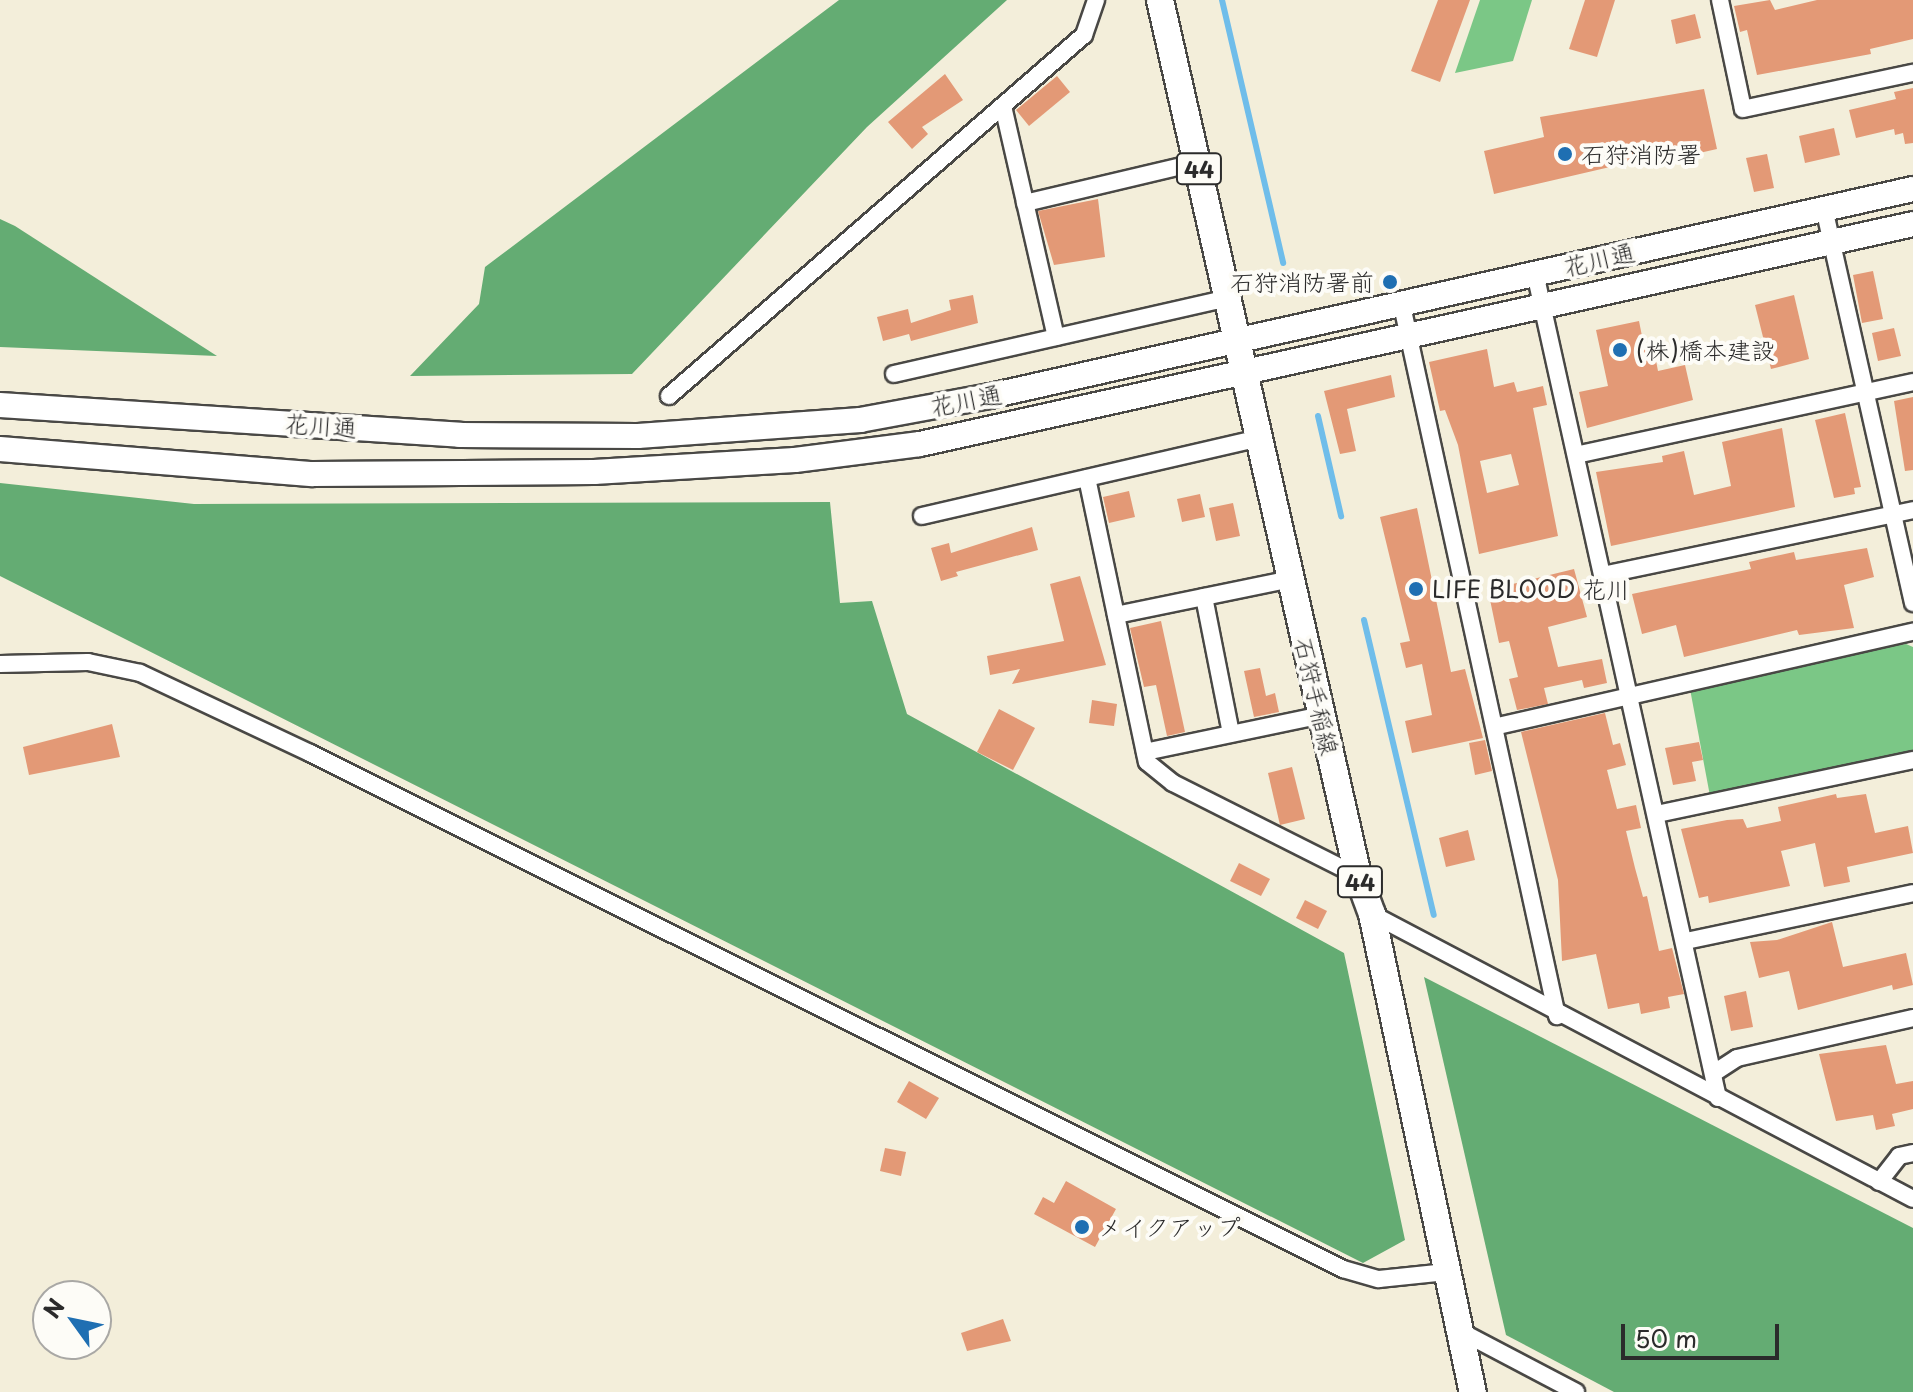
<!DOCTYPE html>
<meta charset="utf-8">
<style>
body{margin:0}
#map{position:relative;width:1913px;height:1392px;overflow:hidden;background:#f3eeda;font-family:"Playpen Sans","Klee One",sans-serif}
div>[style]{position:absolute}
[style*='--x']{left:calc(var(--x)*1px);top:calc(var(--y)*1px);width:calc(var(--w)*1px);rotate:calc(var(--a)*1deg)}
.green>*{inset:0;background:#7bc786}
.forest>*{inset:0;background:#64ac73}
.stream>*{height:6px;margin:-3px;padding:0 3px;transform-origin:3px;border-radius:3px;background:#6fbdea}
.building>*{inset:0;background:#e39976}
.roads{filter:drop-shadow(2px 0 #494845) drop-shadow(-2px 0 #494845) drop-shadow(0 2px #494845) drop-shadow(0 -2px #494845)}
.street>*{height:16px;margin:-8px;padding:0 8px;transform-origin:8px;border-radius:8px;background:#fff}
.secondary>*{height:24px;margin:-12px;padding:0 12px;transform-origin:12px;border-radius:12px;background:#fff}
.primary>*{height:26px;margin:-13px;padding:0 13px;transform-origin:13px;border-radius:13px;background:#fff}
.dots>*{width:22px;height:22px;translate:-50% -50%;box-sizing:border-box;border:4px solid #fdfcf7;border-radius:50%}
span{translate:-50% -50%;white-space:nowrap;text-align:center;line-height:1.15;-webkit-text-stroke:8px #fdfcf7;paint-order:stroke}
.shield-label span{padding:2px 6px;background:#fdfcf7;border:2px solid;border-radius:6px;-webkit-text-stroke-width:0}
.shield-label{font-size:22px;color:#2b2b2b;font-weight:700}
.poi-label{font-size:24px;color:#2b2b2b}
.left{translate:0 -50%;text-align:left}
.right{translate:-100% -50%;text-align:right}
.street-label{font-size:24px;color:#2b2b2b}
.north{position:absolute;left:32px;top:1280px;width:80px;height:80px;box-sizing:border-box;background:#fdfcf7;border:2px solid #a9a8a5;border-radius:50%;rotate:303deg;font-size:22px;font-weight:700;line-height:32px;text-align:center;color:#2b2b2b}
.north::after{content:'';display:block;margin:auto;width:28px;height:36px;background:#1f6fb2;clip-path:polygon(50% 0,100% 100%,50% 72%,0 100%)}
.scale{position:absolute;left:1621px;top:1324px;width:158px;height:36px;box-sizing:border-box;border:4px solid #2b2b2b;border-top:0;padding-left:10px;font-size:24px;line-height:28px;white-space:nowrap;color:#2b2b2b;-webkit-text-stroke:6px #fdfcf7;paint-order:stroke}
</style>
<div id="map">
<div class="green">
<i style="clip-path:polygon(1480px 0,1532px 0,1513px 61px,1455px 73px)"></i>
<i style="clip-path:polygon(1906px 644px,1913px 647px,1913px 754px,1710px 796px,1690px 689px,1756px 666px)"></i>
</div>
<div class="forest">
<i style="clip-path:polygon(839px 0,1007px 0,867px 127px,632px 374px,410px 376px,479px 304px,485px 267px)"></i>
<i style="clip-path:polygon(0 219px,15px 226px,217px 356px,0 347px)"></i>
<i style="clip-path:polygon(0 483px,194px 504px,830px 502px,840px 603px,872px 601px,907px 714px,1344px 953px,1405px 1240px,1363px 1263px,0 576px)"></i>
<i style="clip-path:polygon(1424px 977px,1913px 1228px,1913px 1392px,1614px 1392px,1506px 1335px)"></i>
</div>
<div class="stream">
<i style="--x:1222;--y:0;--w:270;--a:76.9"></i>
<i style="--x:1318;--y:416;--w:103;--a:77"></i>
<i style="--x:1364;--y:620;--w:303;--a:76.7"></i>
</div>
<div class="building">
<i style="clip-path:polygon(1438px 0,1470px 0,1440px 82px,1411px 71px)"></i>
<i style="clip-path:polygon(1585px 0,1615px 0,1597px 57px,1569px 49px)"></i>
<i style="clip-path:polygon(1770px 0,1775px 10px,1817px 0,1913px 0,1913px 39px,1870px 49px,1871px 54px,1757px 75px,1747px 30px,1740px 32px,1734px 6px)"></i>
<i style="clip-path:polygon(1695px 14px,1701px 38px,1676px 44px,1671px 20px)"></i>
<i style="clip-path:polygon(945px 74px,963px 100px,922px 127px,928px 134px,912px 149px,888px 122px)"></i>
<i style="clip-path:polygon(1057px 76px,1070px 92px,1029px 126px,1016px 110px)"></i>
<i style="clip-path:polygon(1913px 88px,1913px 143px,1905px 144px,1903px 133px,1895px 135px,1894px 129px,1856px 138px,1849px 110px,1896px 99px,1894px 92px)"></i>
<i style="clip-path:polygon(1704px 89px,1717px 149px,1655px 163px,1653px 157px,1494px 194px,1484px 151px,1544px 137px,1540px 117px)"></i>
<i style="clip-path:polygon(1834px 128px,1840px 155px,1805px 163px,1799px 136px)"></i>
<i style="clip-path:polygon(1767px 154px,1774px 188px,1754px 192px,1746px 158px)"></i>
<i style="clip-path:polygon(1098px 199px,1105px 257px,1054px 265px,1038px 211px)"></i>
<i style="clip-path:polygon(1873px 271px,1883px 319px,1862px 323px,1853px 275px)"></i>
<i style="clip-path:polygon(973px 295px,978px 323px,911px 341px,909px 334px,883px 341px,877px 317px,908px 309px,911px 323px,951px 310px,949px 300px)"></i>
<i style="clip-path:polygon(1794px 295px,1809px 359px,1771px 369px,1755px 305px)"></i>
<i style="clip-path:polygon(1639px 321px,1644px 346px,1653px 345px,1658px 371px,1685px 365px,1693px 400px,1587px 428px,1579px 392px,1608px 386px,1596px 330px)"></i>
<i style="clip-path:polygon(1894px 328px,1901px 356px,1878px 361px,1872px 333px)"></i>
<i style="clip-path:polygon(evenodd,1487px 349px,1494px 387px,1514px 382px,1517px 392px,1543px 386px,1547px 405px,1533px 408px,1558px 536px,1479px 554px,1458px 445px,1445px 410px,1440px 411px,1429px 362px,1487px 349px,1511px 454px,1519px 485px,1487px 493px,1480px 461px,1511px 454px)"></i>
<i style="clip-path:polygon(1391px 375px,1395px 397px,1347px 409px,1356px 451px,1340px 454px,1324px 391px)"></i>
<i style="clip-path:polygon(1913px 397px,1913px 470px,1905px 471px,1894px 401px)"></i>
<i style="clip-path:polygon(1845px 413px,1861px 487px,1854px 488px,1855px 494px,1834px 498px,1815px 420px)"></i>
<i style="clip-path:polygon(1782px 428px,1795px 507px,1611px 546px,1596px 472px,1663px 462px,1662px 456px,1684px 451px,1694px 495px,1731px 486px,1722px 442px)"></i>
<i style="clip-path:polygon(1129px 491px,1135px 517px,1109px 523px,1103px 497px)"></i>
<i style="clip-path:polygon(1200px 494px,1205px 517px,1182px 522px,1177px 499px)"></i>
<i style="clip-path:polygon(1233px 503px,1240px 536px,1216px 541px,1209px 508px)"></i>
<i style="clip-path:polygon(1417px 508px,1451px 672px,1465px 669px,1483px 738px,1412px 753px,1405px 721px,1432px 715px,1422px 664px,1406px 668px,1400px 643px,1410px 641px,1380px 517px)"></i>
<i style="clip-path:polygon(1032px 527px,1038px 550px,956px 572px,958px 576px,941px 581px,931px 548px,949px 543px,951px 553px)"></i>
<i style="clip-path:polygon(1867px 548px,1874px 577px,1844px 585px,1854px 628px,1799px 635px,1797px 630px,1684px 657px,1676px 625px,1642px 634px,1632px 594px,1751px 569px,1749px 562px,1766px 558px,1794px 552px,1796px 560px)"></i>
<i style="clip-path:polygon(1574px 569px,1587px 617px,1548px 627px,1558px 667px,1602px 659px,1607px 683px,1584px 688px,1582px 680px,1544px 688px,1548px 704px,1517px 710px,1509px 679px,1518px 677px,1509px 641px,1499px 643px,1488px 590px)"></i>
<i style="clip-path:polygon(1080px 576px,1106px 665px,1012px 684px,1020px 669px,990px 675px,987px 656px,1064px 641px,1050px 584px)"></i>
<i style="clip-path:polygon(1161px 621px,1185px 732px,1167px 736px,1156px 685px,1144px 687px,1130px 628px)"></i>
<i style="clip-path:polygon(1260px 668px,1266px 696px,1275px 693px,1279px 712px,1254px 717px,1244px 671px)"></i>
<i style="clip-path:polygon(1092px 700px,1117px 704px,1114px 726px,1089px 723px)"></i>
<i style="clip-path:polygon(999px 709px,1035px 728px,1013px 770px,977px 752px)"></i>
<i style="clip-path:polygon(1605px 713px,1613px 745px,1620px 743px,1626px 765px,1607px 770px,1617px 809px,1636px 805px,1641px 828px,1626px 831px,1635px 868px,1643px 897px,1647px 896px,1659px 951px,1672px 948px,1684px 994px,1668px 997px,1670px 1008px,1641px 1014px,1639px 1003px,1608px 1009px,1596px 954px,1562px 961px,1558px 880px,1521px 732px)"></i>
<i style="clip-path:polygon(112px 724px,120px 757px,29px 775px,23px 747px)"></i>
<i style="clip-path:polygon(1485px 740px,1492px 771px,1475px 775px,1469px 743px)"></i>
<i style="clip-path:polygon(1699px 742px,1703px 760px,1692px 762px,1696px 781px,1673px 785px,1665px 748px)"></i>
<i style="clip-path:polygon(1292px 767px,1305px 819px,1280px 825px,1268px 773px)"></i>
<i style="clip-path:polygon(1836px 794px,1837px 798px,1866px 794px,1875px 833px,1908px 826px,1913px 853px,1847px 867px,1850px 882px,1824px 887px,1815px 843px,1781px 851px,1790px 886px,1709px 903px,1708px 896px,1699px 898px,1681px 829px,1727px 820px,1743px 819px,1747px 828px,1781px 821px,1778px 807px)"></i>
<i style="clip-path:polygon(1468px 830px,1475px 860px,1446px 867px,1439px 838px)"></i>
<i style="clip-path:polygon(1239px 863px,1270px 879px,1261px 896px,1230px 881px)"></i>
<i style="clip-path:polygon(1305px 900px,1327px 911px,1318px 929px,1296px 918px)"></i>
<i style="clip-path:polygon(1832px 922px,1843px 967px,1906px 953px,1913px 985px,1893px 990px,1892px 985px,1798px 1010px,1789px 971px,1759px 978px,1750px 942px,1777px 940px)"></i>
<i style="clip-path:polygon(1746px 991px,1753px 1027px,1731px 1031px,1724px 996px)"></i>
<i style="clip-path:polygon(1886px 1045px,1896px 1084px,1913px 1081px,1913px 1109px,1892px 1114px,1895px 1126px,1876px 1130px,1873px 1115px,1836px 1121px,1819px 1054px)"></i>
<i style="clip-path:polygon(909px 1081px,939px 1098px,926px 1119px,897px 1102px)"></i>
<i style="clip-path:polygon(885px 1148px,906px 1152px,901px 1176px,880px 1171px)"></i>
<i style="clip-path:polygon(1066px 1181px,1116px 1209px,1095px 1247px,1034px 1214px,1043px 1197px,1054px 1203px)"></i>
<i style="clip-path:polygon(1003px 1319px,1011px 1341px,967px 1351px,961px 1333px)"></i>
</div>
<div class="roads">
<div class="street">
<i style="--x:1720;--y:0;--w:111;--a:78.1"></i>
<i style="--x:1743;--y:109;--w:174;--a:-12"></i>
<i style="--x:1003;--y:106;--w:237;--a:77.1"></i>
<i style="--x:1025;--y:203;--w:178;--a:-13.3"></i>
<i style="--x:1824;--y:208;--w:405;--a:77.3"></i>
<i style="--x:1535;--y:273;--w:845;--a:77.49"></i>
<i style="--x:1401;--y:301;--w:732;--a:77.69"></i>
<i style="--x:894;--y:374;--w:344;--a:-12.8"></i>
<i style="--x:669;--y:396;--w:550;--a:-41.02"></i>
<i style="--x:1084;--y:35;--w:37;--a:-71"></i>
<i style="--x:1576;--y:455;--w:345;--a:-12.2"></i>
<i style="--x:1087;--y:478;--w:290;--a:78.1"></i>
<i style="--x:1147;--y:762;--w:33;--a:39"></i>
<i style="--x:1173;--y:783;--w:207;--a:26.7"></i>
<i style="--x:922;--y:516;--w:347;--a:-13"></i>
<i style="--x:1603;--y:575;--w:317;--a:-11.8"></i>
<i style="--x:1204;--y:597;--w:139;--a:78.8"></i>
<i style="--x:1116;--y:615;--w:179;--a:-11.6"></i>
<i style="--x:0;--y:664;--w:88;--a:-1.3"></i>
<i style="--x:88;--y:662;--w:53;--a:11.9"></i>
<i style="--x:140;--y:673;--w:188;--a:25.2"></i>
<i style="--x:310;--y:753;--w:1155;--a:26.54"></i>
<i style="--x:1343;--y:1269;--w:37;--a:16"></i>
<i style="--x:1379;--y:1279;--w:68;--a:-5.9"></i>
<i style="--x:1498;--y:726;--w:426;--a:-12.8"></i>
<i style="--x:1145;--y:752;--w:181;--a:-11.8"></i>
<i style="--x:1657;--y:814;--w:262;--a:-11.9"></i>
<i style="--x:1372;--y:914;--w:611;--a:27.78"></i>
<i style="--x:1686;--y:941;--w:232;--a:-11.9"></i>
<i style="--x:1714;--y:1073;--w:27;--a:-33"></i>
<i style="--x:1737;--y:1058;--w:180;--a:-12.8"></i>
<i style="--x:1879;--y:1182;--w:33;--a:-52"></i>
<i style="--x:1899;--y:1156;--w:14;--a:-12"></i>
<i style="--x:1460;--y:1331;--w:131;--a:27.7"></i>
</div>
<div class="secondary">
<i style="--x:0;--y:405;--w:461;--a:3.7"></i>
<i style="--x:460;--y:435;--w:178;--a:0.3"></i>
<i style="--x:638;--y:436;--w:223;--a:-4.1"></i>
<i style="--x:860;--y:420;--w:132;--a:-10.5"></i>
<i style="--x:990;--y:396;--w:946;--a:-12.64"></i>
<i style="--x:0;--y:449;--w:314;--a:4.6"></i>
<i style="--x:313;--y:474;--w:281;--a:-0.4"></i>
<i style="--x:594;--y:472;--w:201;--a:-3.4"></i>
<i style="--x:795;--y:460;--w:126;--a:-7.3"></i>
<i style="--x:920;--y:444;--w:1017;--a:-12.49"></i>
</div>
<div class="primary">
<i style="--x:1160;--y:0;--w:898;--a:77.26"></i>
<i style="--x:1358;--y:876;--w:40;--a:69.8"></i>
<i style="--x:1372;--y:914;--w:489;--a:78.1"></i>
</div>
</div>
<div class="dots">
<i style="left:1565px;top:154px;background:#1f6fb2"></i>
<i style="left:1390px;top:282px;background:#1f6fb2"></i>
<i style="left:1620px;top:350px;background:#1f6fb2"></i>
<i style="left:1416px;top:589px;background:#1f6fb2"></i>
<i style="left:1082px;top:1227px;background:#1f6fb2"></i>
</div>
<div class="shield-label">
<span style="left:1199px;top:169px">44</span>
<span style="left:1360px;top:882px">44</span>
</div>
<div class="poi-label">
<span class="left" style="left:1581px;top:154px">石狩消防署</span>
<span class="right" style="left:1374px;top:282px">石狩消防署前</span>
<span class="left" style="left:1636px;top:350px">(株)橋本建設</span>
<span class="left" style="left:1432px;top:589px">LIFE BLOOD 花川</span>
<span class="left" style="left:1098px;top:1227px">メイクアップ</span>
</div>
<div class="street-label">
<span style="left:1599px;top:259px;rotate:-13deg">花川通</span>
<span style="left:966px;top:400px;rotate:-11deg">花川通</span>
<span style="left:321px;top:425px;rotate:4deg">花川通</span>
<span style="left:1317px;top:696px;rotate:77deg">石狩手稲線</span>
</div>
<div class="north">N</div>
<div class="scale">50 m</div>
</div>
